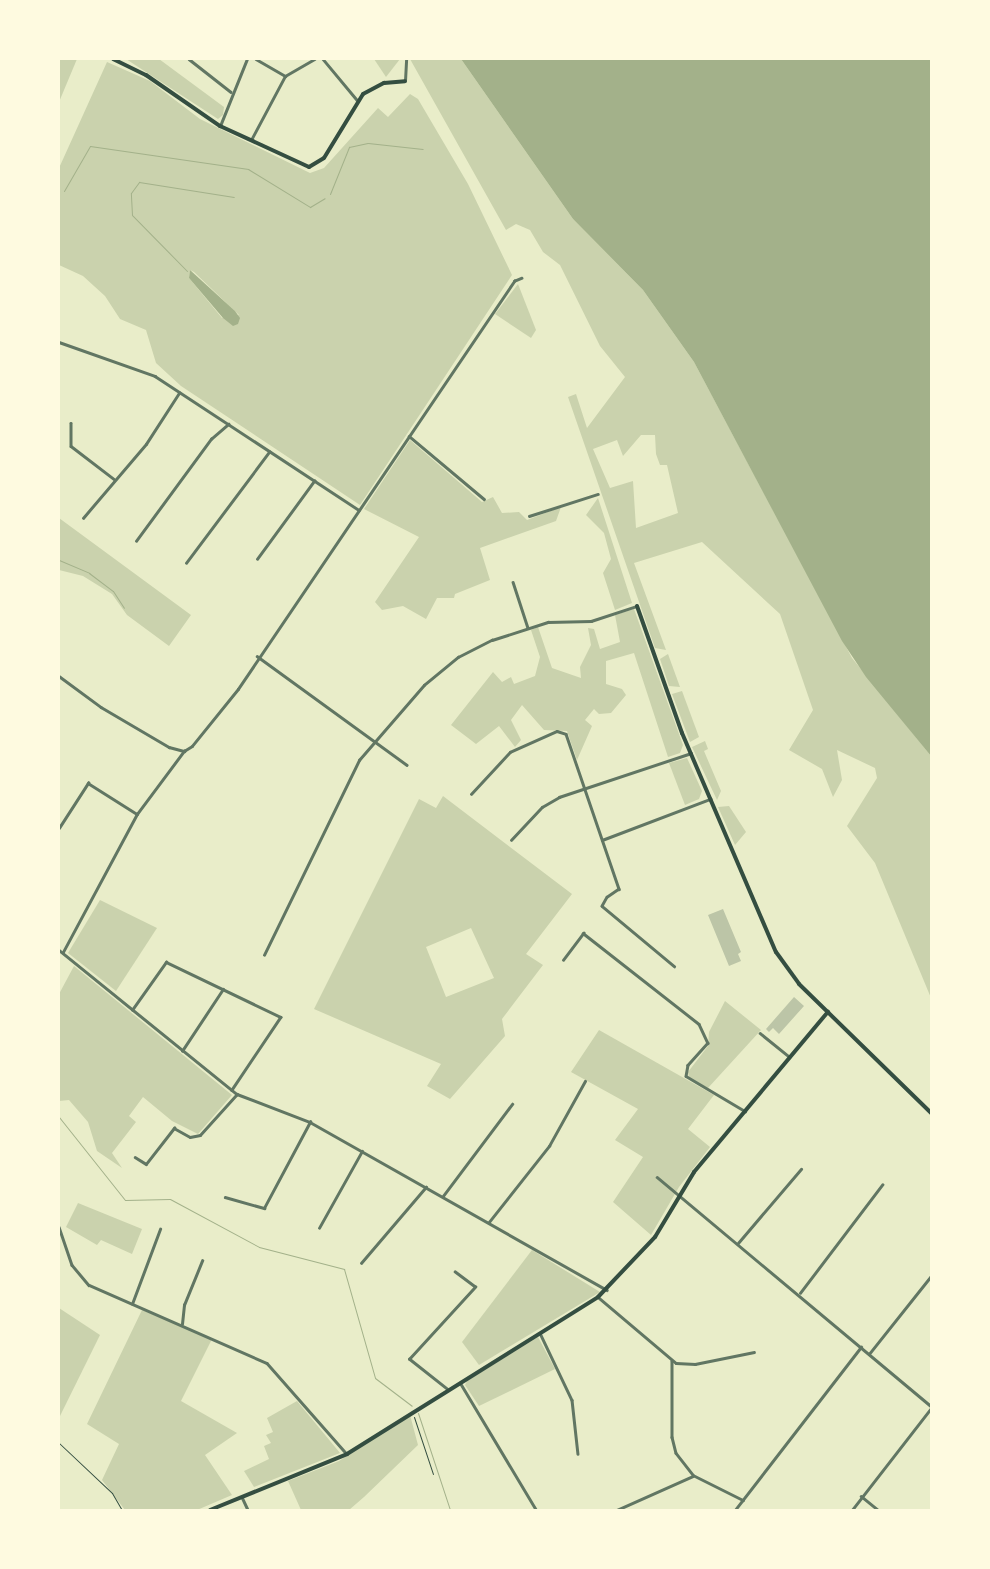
<!DOCTYPE html>
<style>
body{margin:0}
#map{position:relative;width:990px;height:1569px;overflow:hidden;background:#e9edc9;font-family:Bitter,serif}
div>[style]{position:absolute}
[style*='--x']{left:calc(var(--x)*1px);top:calc(var(--y)*1px);width:calc(var(--w)*1px);rotate:calc(var(--a)*1deg)}
.green>*{inset:0;background:#cad2ad}
.water>*{inset:0;background:#a3b18a}
.stream>*{height:1px;margin:-0.5px;padding:0 0.5px;transform-origin:0.5px;border-radius:0.5px;background:#a3b18a}
.building>*{inset:0;background:#bcc5a7}
.path>*{height:1px;margin:-0.5px;padding:0 0.5px;transform-origin:0.5px;border-radius:0.5px;background:#344e41}
.minor>*{height:2.5px;margin:-1.25px;padding:0 1.25px;transform-origin:1.25px;border-radius:1.25px;background:#617663}
.tertiary>*{height:3px;margin:-1.5px;padding:0 1.5px;transform-origin:1.5px;border-radius:1.5px;background:#617663}
.secondary>*{height:4px;margin:-2px;padding:0 2px;transform-origin:2px;border-radius:2px;background:#344e41}
span{translate:-50% -50%;white-space:nowrap;text-align:center;line-height:1.15;-webkit-text-stroke:5px #fefae0;paint-order:stroke}
.frame{position:absolute;inset:0;border:60px solid #fefae0;pointer-events:none}
</style>
<div id="map">
<div class="green">
<i style="clip-path:polygon(59px 59px,77px 59px,59px 102px)"></i>
<i style="clip-path:polygon(126px 59px,159px 59px,224px 107px,223px 115px,218px 119px)"></i>
<i style="clip-path:polygon(374px 59px,400px 59px,386px 77px)"></i>
<i style="clip-path:polygon(evenodd,410px 59px,461px 59px,573px 219px,643px 290px,694px 362px,852px 658px,931px 756px,931px 998px,875px 863px,847px 826px,877px 778px,875px 768px,837px 750px,842px 780px,833px 797px,822px 769px,789px 750px,813px 710px,780px 614px,702px 542px,634px 563px,666px 650px,655px 648px,568px 397px,576px 394px,587px 428px,625px 377px,600px 346px,560px 265px,543px 252px,530px 230px,516px 224px,506px 230px,410px 59px,641px 435px,655px 435px,656px 454px,660px 465px,667px 465px,678px 513px,636px 528px,633px 481px,610px 488px,593px 449px,617px 440px,623px 456px,641px 435px)"></i>
<i style="clip-path:polygon(evenodd,107px 62px,150px 81px,200px 119px,310px 173px,324px 168px,378px 108px,388px 117px,410px 94px,418px 99px,468px 184px,512px 275px,360px 505px,181px 386px,156px 363px,146px 330px,120px 319px,105px 296px,83px 276px,59px 265px,59px 168px,107px 62px,190px 270px,194px 272px,239px 315px,222px 318px,189px 278px,190px 270px)"></i>
<i style="clip-path:polygon(518px 284px,536px 330px,531px 338px,495px 314px)"></i>
<i style="clip-path:polygon(410px 440px,482px 502px,493px 497px,502px 513px,519px 512px,527px 520px,561px 507px,556px 521px,480px 548px,490px 580px,455px 594px,454px 598px,437px 598px,426px 619px,403px 606px,382px 610px,375px 602px,419px 537px,364px 509px)"></i>
<i style="clip-path:polygon(598px 498px,632px 603px,615px 610px,603px 573px,611px 559px,604px 533px,586px 515px)"></i>
<i style="clip-path:polygon(59px 518px,191px 615px,169px 646px,127px 615px,112px 594px,83px 576px,59px 570px)"></i>
<i style="clip-path:polygon(634px 609px,683px 745px,680px 753px,668px 757px,634px 653px,606px 661px,606px 684px,622px 689px,626px 695px,611px 713px,599px 714px,594px 709px,585px 720px,592px 726px,577px 760px,567px 731px,544px 730px,522px 705px,511px 720px,521px 740px,515px 747px,499px 726px,476px 744px,451px 725px,493px 672px,502px 682px,511px 677px,514px 684px,535px 676px,540px 657px,531px 630px,538px 627px,552px 668px,581px 678px,580px 667px,591px 645px,588px 628px,594px 629px,600px 649px,620px 642px,615px 615px)"></i>
<i style="clip-path:polygon(668px 654px,680px 687px,669px 686px,660px 659px)"></i>
<i style="clip-path:polygon(682px 691px,699px 737px,690px 742px,672px 694px)"></i>
<i style="clip-path:polygon(705px 741px,708px 749px,704px 751px,721px 791px,717px 800px,692px 747px)"></i>
<i style="clip-path:polygon(687px 758px,702px 791px,699px 799px,685px 805px,669px 763px)"></i>
<i style="clip-path:polygon(evenodd,443px 796px,572px 894px,526px 954px,543px 965px,502px 1019px,505px 1036px,450px 1099px,427px 1086px,441px 1064px,314px 1009px,419px 799px,436px 808px,443px 796px,471px 928px,494px 978px,446px 997px,426px 947px,471px 928px)"></i>
<i style="clip-path:polygon(729px 806px,746px 832px,735px 845px,718px 807px)"></i>
<i style="clip-path:polygon(100px 900px,157px 928px,116px 991px,68px 953px)"></i>
<i style="clip-path:polygon(74px 966px,232px 1095px,198px 1134px,172px 1121px,143px 1097px,129px 1116px,136px 1122px,112px 1153px,122px 1168px,97px 1151px,88px 1122px,69px 1100px,59px 1101px,59px 994px)"></i>
<i style="clip-path:polygon(725px 1001px,761px 1030px,708px 1088px,689px 1078px,688px 1072px,708px 1046px,709px 1032px)"></i>
<i style="clip-path:polygon(599px 1030px,714px 1095px,688px 1129px,710px 1147px,679px 1187px,651px 1235px,613px 1202px,643px 1157px,615px 1140px,638px 1109px,571px 1072px)"></i>
<i style="clip-path:polygon(78px 1203px,142px 1229px,132px 1254px,101px 1240px,97px 1245px,66px 1227px)"></i>
<i style="clip-path:polygon(532px 1250px,600px 1292px,479px 1365px,462px 1342px)"></i>
<i style="clip-path:polygon(59px 1308px,100px 1335px,59px 1418px)"></i>
<i style="clip-path:polygon(142px 1310px,212px 1339px,181px 1401px,237px 1433px,205px 1455px,232px 1495px,197px 1510px,125px 1510px,102px 1480px,119px 1444px,87px 1424px)"></i>
<i style="clip-path:polygon(538px 1337px,555px 1369px,479px 1406px,465px 1385px,467px 1381px)"></i>
<i style="clip-path:polygon(297px 1401px,340px 1453px,254px 1487px,244px 1471px,269px 1459px,264px 1446px,271px 1443px,266px 1435px,273px 1432px,267px 1418px)"></i>
<i style="clip-path:polygon(410px 1415px,418px 1445px,364px 1497px,349px 1510px,301px 1510px,288px 1481px,339px 1461px)"></i>
</div>
<div class="water">
<i style="clip-path:polygon(461px 59px,931px 59px,931px 756px,866px 677px,842px 641px,694px 362px,643px 290px,573px 219px)"></i>
<i style="clip-path:polygon(190px 270px,235px 311px,240px 318px,238px 324px,233px 326px,223px 318px,189px 278px)"></i>
</div>
<div class="stream">
<i style="--x:64;--y:191;--w:52;--a:-60"></i>
<i style="--x:90;--y:146;--w:160;--a:8.3"></i>
<i style="--x:248;--y:169;--w:73;--a:31.5"></i>
<i style="--x:310;--y:207;--w:17;--a:-31"></i>
<i style="--x:330;--y:194;--w:51;--a:-68"></i>
<i style="--x:349;--y:147;--w:19;--a:-12"></i>
<i style="--x:368;--y:143;--w:55;--a:6.2"></i>
<i style="--x:187;--y:271;--w:78;--a:-134.5"></i>
<i style="--x:132;--y:215;--w:22;--a:-93"></i>
<i style="--x:131;--y:193;--w:14;--a:-54"></i>
<i style="--x:139;--y:182;--w:96;--a:9"></i>
<i style="--x:59;--y:560;--w:33;--a:23"></i>
<i style="--x:89;--y:573;--w:30;--a:37"></i>
<i style="--x:113;--y:591;--w:20;--a:57"></i>
<i style="--x:59;--y:1117;--w:106;--a:51.5"></i>
<i style="--x:125;--y:1200;--w:45;--a:-1.3"></i>
<i style="--x:170;--y:1199;--w:101;--a:28.3"></i>
<i style="--x:259;--y:1247;--w:88;--a:14.5"></i>
<i style="--x:344;--y:1269;--w:113;--a:74.1"></i>
<i style="--x:375;--y:1378;--w:46;--a:37.1"></i>
<i style="--x:418;--y:1413;--w:102;--a:71.7"></i>
</div>
<div class="building">
<i style="clip-path:polygon(723px 909px,741px 952px,738px 954px,741px 961px,729px 966px,708px 915px)"></i>
<i style="clip-path:polygon(794px 997px,804px 1006px,779px 1034px,773px 1028px,769px 1032px,766px 1029px)"></i>
</div>
<div class="path">
<i style="--x:414;--y:1417;--w:60;--a:71.6"></i>
<i style="--x:59;--y:1443;--w:73;--a:43.3"></i>
<i style="--x:112;--y:1493;--w:20;--a:60"></i>
</div>
<div class="minor">
<i style="--x:189;--y:59;--w:53;--a:38.2"></i>
<i style="--x:256;--y:59;--w:34;--a:30"></i>
<i style="--x:323;--y:59;--w:53;--a:50.3"></i>
<i style="--x:405;--y:81;--w:22;--a:-87"></i>
<i style="--x:220;--y:126;--w:72;--a:-68.1"></i>
<i style="--x:251;--y:140;--w:72;--a:-62"></i>
<i style="--x:285;--y:76;--w:34;--a:-30"></i>
<i style="--x:59;--y:342;--w:102;--a:19.5"></i>
<i style="--x:155;--y:376;--w:244;--a:33.3"></i>
<i style="--x:71;--y:423;--w:23;--a:90"></i>
<i style="--x:71;--y:446;--w:54;--a:37.5"></i>
<i style="--x:409;--y:436;--w:98;--a:40"></i>
<i style="--x:529;--y:516;--w:72;--a:-17.7"></i>
<i style="--x:83;--y:518;--w:97;--a:-49.6"></i>
<i style="--x:146;--y:444;--w:61;--a:-57.1"></i>
<i style="--x:136;--y:541;--w:127;--a:-53.7"></i>
<i style="--x:211;--y:439;--w:23;--a:-41"></i>
<i style="--x:257;--y:559;--w:97;--a:-53.8"></i>
<i style="--x:186;--y:563;--w:139;--a:-53.2"></i>
<i style="--x:513;--y:582;--w:48;--a:71.9"></i>
<i style="--x:257;--y:656;--w:185;--a:36"></i>
<i style="--x:59;--y:676;--w:52;--a:36.4"></i>
<i style="--x:101;--y:707;--w:79;--a:30.5"></i>
<i style="--x:169;--y:747;--w:16;--a:15"></i>
<i style="--x:184;--y:751;--w:9;--a:-32"></i>
<i style="--x:192;--y:746;--w:73;--a:-51.1"></i>
<i style="--x:238;--y:689;--w:493;--a:-55.9"></i>
<i style="--x:514;--y:281;--w:8;--a:-23"></i>
<i style="--x:471;--y:794;--w:57;--a:-47.1"></i>
<i style="--x:510;--y:752;--w:51;--a:-24.1"></i>
<i style="--x:557;--y:731;--w:9;--a:18"></i>
<i style="--x:566;--y:734;--w:164;--a:71.1"></i>
<i style="--x:619;--y:889;--w:14;--a:146"></i>
<i style="--x:607;--y:897;--w:10;--a:119"></i>
<i style="--x:602;--y:906;--w:94;--a:39.8"></i>
<i style="--x:59;--y:828;--w:54;--a:-57.2"></i>
<i style="--x:88;--y:783;--w:58;--a:32.3"></i>
<i style="--x:511;--y:840;--w:45;--a:-46.8"></i>
<i style="--x:542;--y:807;--w:20;--a:-30"></i>
<i style="--x:559;--y:797;--w:139;--a:-18.4"></i>
<i style="--x:602;--y:840;--w:116;--a:-20.8"></i>
<i style="--x:59;--y:950;--w:229;--a:39"></i>
<i style="--x:237;--y:1094;--w:78;--a:21"></i>
<i style="--x:310;--y:1122;--w:341;--a:29.5"></i>
<i style="--x:63;--y:952;--w:157;--a:-61.8"></i>
<i style="--x:137;--y:814;--w:79;--a:-53.3"></i>
<i style="--x:264;--y:955;--w:217;--a:-64"></i>
<i style="--x:359;--y:760;--w:99;--a:-49.1"></i>
<i style="--x:424;--y:685;--w:44;--a:-39.5"></i>
<i style="--x:458;--y:657;--w:38;--a:-27"></i>
<i style="--x:492;--y:640;--w:59;--a:-17.8"></i>
<i style="--x:548;--y:622;--w:43;--a:-1.3"></i>
<i style="--x:591;--y:621;--w:48;--a:-18.1"></i>
<i style="--x:563;--y:960;--w:34;--a:-53"></i>
<i style="--x:583;--y:933;--w:147;--a:38.1"></i>
<i style="--x:699;--y:1024;--w:21;--a:65"></i>
<i style="--x:708;--y:1043;--w:30;--a:132"></i>
<i style="--x:688;--y:1065;--w:11;--a:100"></i>
<i style="--x:686;--y:1076;--w:69;--a:30.7"></i>
<i style="--x:132;--y:1010;--w:59;--a:-54.7"></i>
<i style="--x:166;--y:962;--w:127;--a:25.6"></i>
<i style="--x:281;--y:1017;--w:88;--a:123.9"></i>
<i style="--x:760;--y:1033;--w:38;--a:39"></i>
<i style="--x:182;--y:1051;--w:74;--a:-56.5"></i>
<i style="--x:135;--y:1157;--w:13;--a:32"></i>
<i style="--x:146;--y:1164;--w:46;--a:-52.1"></i>
<i style="--x:174;--y:1128;--w:18;--a:29"></i>
<i style="--x:190;--y:1137;--w:10;--a:-11"></i>
<i style="--x:200;--y:1135;--w:55;--a:-47.9"></i>
<i style="--x:657;--y:1177;--w:357;--a:39.9"></i>
<i style="--x:443;--y:1196;--w:115;--a:-53.1"></i>
<i style="--x:225;--y:1197;--w:41;--a:15.8"></i>
<i style="--x:264;--y:1208;--w:98;--a:-61.9"></i>
<i style="--x:489;--y:1222;--w:97;--a:-51.7"></i>
<i style="--x:549;--y:1146;--w:74;--a:-61"></i>
<i style="--x:59;--y:1227;--w:40;--a:71.1"></i>
<i style="--x:72;--y:1265;--w:26;--a:50"></i>
<i style="--x:89;--y:1285;--w:194;--a:23.7"></i>
<i style="--x:267;--y:1363;--w:121;--a:48.7"></i>
<i style="--x:319;--y:1228;--w:88;--a:-60.8"></i>
<i style="--x:738;--y:1243;--w:97;--a:-49.6"></i>
<i style="--x:361;--y:1263;--w:100;--a:-49.5"></i>
<i style="--x:800;--y:1293;--w:136;--a:-52.8"></i>
<i style="--x:598;--y:1297;--w:102;--a:40.2"></i>
<i style="--x:676;--y:1363;--w:19;--a:3"></i>
<i style="--x:695;--y:1364;--w:60;--a:-11.5"></i>
<i style="--x:132;--y:1304;--w:80;--a:-69.5"></i>
<i style="--x:182;--y:1324;--w:19;--a:-84"></i>
<i style="--x:184;--y:1305;--w:48;--a:-67.8"></i>
<i style="--x:540;--y:1333;--w:74;--a:64.5"></i>
<i style="--x:572;--y:1400;--w:54;--a:83.7"></i>
<i style="--x:869;--y:1354;--w:100;--a:-51.5"></i>
<i style="--x:672;--y:1361;--w:76;--a:90"></i>
<i style="--x:672;--y:1437;--w:16;--a:76"></i>
<i style="--x:676;--y:1453;--w:28;--a:52"></i>
<i style="--x:693;--y:1475;--w:56;--a:26.6"></i>
<i style="--x:447;--y:1389;--w:48;--a:-141.7"></i>
<i style="--x:409;--y:1359;--w:98;--a:-47.5"></i>
<i style="--x:475;--y:1287;--w:25;--a:-143"></i>
<i style="--x:861;--y:1496;--w:22;--a:39"></i>
<i style="--x:242;--y:1497;--w:14;--a:65"></i>
<i style="--x:617;--y:1510;--w:83;--a:-24.1"></i>
<i style="--x:735;--y:1510;--w:206;--a:-52.3"></i>
<i style="--x:852;--y:1510;--w:129;--a:-52.2"></i>
</div>
<div class="tertiary">
<i style="--x:460;--y:1383;--w:148;--a:59.1"></i>
</div>
<div class="secondary">
<i style="--x:113;--y:59;--w:37;--a:26"></i>
<i style="--x:146;--y:75;--w:90;--a:34.6"></i>
<i style="--x:220;--y:126;--w:98;--a:24.7"></i>
<i style="--x:309;--y:167;--w:17;--a:-31"></i>
<i style="--x:324;--y:158;--w:75;--a:-58.6"></i>
<i style="--x:363;--y:94;--w:24;--a:-28"></i>
<i style="--x:384;--y:83;--w:21;--a:-5"></i>
<i style="--x:637;--y:606;--w:135;--a:70.5"></i>
<i style="--x:682;--y:733;--w:238;--a:66.8"></i>
<i style="--x:776;--y:952;--w:39;--a:54"></i>
<i style="--x:799;--y:984;--w:185;--a:44.3"></i>
<i style="--x:210;--y:1510;--w:148;--a:-22.2"></i>
<i style="--x:347;--y:1454;--w:296;--a:-32"></i>
<i style="--x:598;--y:1297;--w:83;--a:-46.5"></i>
<i style="--x:655;--y:1237;--w:76;--a:-59"></i>
<i style="--x:694;--y:1172;--w:209;--a:-50.1"></i>
</div>
<div class="frame"></div>
</div>
